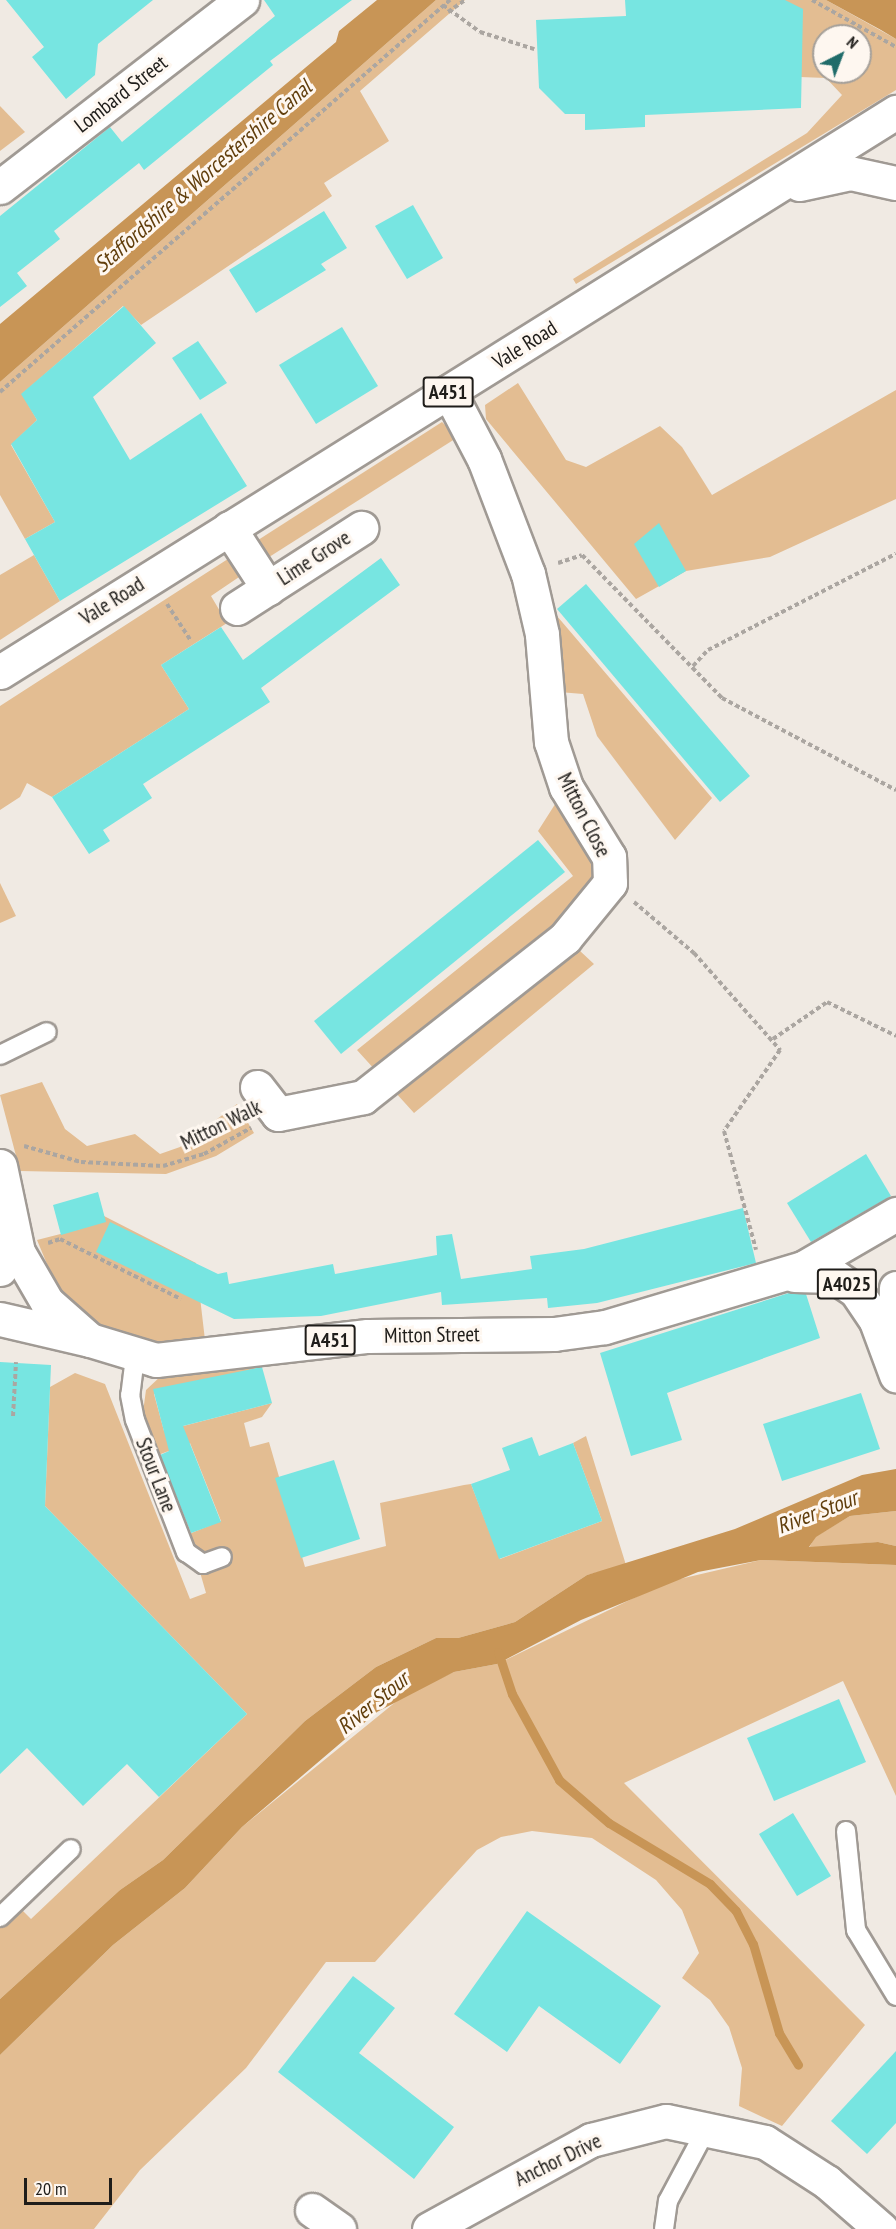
<!DOCTYPE html>
<style>
body{margin:0}
#map{position:relative;width:896px;height:2229px;overflow:hidden;background:#f0eae3;font-family:"PT Sans Narrow",sans-serif}
div>[style]{position:absolute}
[style*='--x']{left:calc(var(--x)*1px);top:calc(var(--y)*1px);width:calc(var(--w)*1px);rotate:calc(var(--a)*1deg)}
.green>*{inset:0;background:#e3bd92}
.water>*{inset:0;background:#c89556}
.stream>*{height:9px;margin:-4.5px;padding:0 4.5px;transform-origin:4.5px;border-radius:4.5px;background:#c89556}
.building>*{inset:0;background:#77e5e1}
.path>*{height:4px;margin-top:-2px;transform-origin:0;background:repeating-linear-gradient(90deg,#aba6a1 0 4.5px,transparent 0 7.5px)}
.roads{filter:drop-shadow(2px 0 #a09a94) drop-shadow(-2px 0 #a09a94) drop-shadow(0 2px #a09a94) drop-shadow(0 -2px #a09a94)}
.service>*{height:18px;margin:-9px;padding:0 9px;transform-origin:9px;border-radius:9px;background:#fff}
.minor>*{height:33px;margin:-16.5px;padding:0 16.5px;transform-origin:16.5px;border-radius:16.5px;background:#fff}
.tertiary>*{height:33px;margin:-16.5px;padding:0 16.5px;transform-origin:16.5px;border-radius:16.5px;background:#fff}
.primary>*{height:33px;margin:-16.5px;padding:0 16.5px;transform-origin:16.5px;border-radius:16.5px;background:#fff}
span{translate:-50% -50%;white-space:nowrap;text-align:center;line-height:1.15;-webkit-text-stroke:6px #fef7f0;paint-order:stroke}
.shield-label span{padding:2px 4px;background:#fef7f0;border:2px solid;border-radius:4px;-webkit-text-stroke-width:0}
.shield-label{font-size:20px;color:#1f1d1a;font-weight:700}
.street-label{font-size:21px;color:#1f1d1a}
.water-label{font-size:22px;color:#613e0c;font-style:italic}
.north{position:absolute;left:812px;top:24px;width:60px;height:60px;box-sizing:border-box;background:#fef7f0;border:2px solid #a5a09a;border-radius:50%;rotate:42deg;font-size:16px;font-weight:700;line-height:24px;text-align:center;color:#1f1d1a}
.north::after{content:'';display:block;margin:auto;width:21px;height:27px;background:#206c6a;clip-path:polygon(50% 0,100% 100%,50% 72%,0 100%)}
.scale{position:absolute;left:24px;top:2178px;width:88px;height:27px;box-sizing:border-box;border:3px solid #1f1d1a;border-top:0;padding-left:8px;font-size:18px;line-height:21px;white-space:nowrap;color:#1f1d1a;-webkit-text-stroke:4px #fef7f0;paint-order:stroke}
</style>
<div id="map">
<div class="green">
<i style="clip-path:polygon(436px 0,465px 0,360px 91px,389px 141px,324px 183px,332px 196px,141px 325px,123px 306px,22px 394px,37px 420px,11px 445px,55px 522px,25px 539px,0 495px,0 382px)"></i>
<i style="clip-path:polygon(evenodd,784px 0,826px 0,896px 39px,896px 90px,576px 284px,573px 279px,807px 133px,842px 95px,826px 78px,800px 77px,784px 0,824px 36px,860px 36px,860px 72px,824px 72px,824px 36px)"></i>
<i style="clip-path:polygon(0 106px,25px 132px,0 151px)"></i>
<i style="clip-path:polygon(518px 383px,566px 460px,586px 467px,660px 426px,682px 447px,712px 495px,896px 390px,896px 499px,770px 557px,686px 571px,636px 599px,486px 419px,485px 405px)"></i>
<i style="clip-path:polygon(442px 422px,458px 437px,266px 559px,255px 542px)"></i>
<i style="clip-path:polygon(34px 555px,60px 601px,0 640px,0 575px)"></i>
<i style="clip-path:polygon(231px 557px,242px 575px,211px 596px,227px 623px,161px 665px,189px 709px,52px 797px,27px 783px,20px 797px,0 810px,0 706px)"></i>
<i style="clip-path:polygon(551px 609px,712px 798px,675px 840px,597px 736px,583px 694px,547px 691px)"></i>
<i style="clip-path:polygon(566px 787px,609px 857px,565px 937px,594px 964px,414px 1113px,357px 1050px,573px 876px,538px 831px)"></i>
<i style="clip-path:polygon(0 883px,16px 916px,0 923px)"></i>
<i style="clip-path:polygon(42px 1082px,65px 1129px,87px 1146px,135px 1134px,160px 1154px,180px 1147px,237px 1104px,254px 1133px,216px 1156px,166px 1174px,20px 1171px,0 1095px)"></i>
<i style="clip-path:polygon(104px 1216px,196px 1263px,205px 1340px,158px 1343px,129px 1339px,93px 1323px,59px 1293px,37px 1240px,80px 1229px)"></i>
<i style="clip-path:polygon(257px 1362px,262px 1367px,154px 1394px,164px 1431px,272px 1403px,262px 1417px,244px 1423px,250px 1447px,269px 1442px,305px 1567px,386px 1546px,380px 1503px,464px 1485px,471px 1484px,500px 1559px,602px 1521px,573px 1443px,586px 1436px,626px 1565px,587px 1575px,515px 1622px,458px 1638px,436px 1638px,376px 1667px,305px 1721px,163px 1860px,120px 1890px,0 1999px,0 1917px,14px 1902px,31px 1919px,247px 1714px,45px 1506px,50px 1387px,75px 1373px,105px 1384px,190px 1599px,206px 1593px,189px 1534px,221px 1521px,190px 1443px,158px 1455px,143px 1412px,146px 1390px,162px 1375px)"></i>
<i style="clip-path:polygon(896px 1511px,896px 1546px,878px 1542px,809px 1548px,815px 1537px,850px 1516px)"></i>
<i style="clip-path:polygon(761px 1560px,896px 1565px,896px 1796px,843px 1681px,624px 1783px,865px 2025px,782px 2126px,739px 2106px,742px 2068px,729px 2027px,710px 2000px,682px 1978px,699px 1953px,682px 1910px,656px 1880px,592px 1838px,532px 1831px,501px 1837px,477px 1850px,375px 1962px,326px 1962px,246px 2068px,140px 2170px,94px 2229px,0 2229px,0 2055px,113px 1945px,185px 1888px,242px 1827px,403px 1696px,454px 1672px,497px 1664px,667px 1582px)"></i>
</div>
<div class="water">
<i style="clip-path:polygon(377px 0,436px 0,0 382px,0 324px,336px 42px,339px 31px)"></i>
<i style="clip-path:polygon(826px 0,896px 0,896px 39px,881px 30px)"></i>
<i style="clip-path:polygon(896px 1469px,896px 1511px,850px 1516px,816px 1537px,809px 1547px,878px 1542px,896px 1546px,896px 1565px,761px 1560px,698px 1572px,581px 1620px,497px 1664px,454px 1672px,377px 1712px,242px 1827px,185px 1888px,113px 1945px,0 2055px,0 1999px,120px 1890px,163px 1860px,305px 1721px,376px 1667px,436px 1638px,458px 1638px,515px 1622px,587px 1575px,735px 1529px,862px 1475px)"></i>
</div>
<div class="stream">
<i style="--x:498;--y:1652;--w:44;--a:71.6"></i>
<i style="--x:512;--y:1694;--w:98;--a:61.3"></i>
<i style="--x:559;--y:1780;--w:66;--a:40.7"></i>
<i style="--x:609;--y:1823;--w:118;--a:31.1"></i>
<i style="--x:710;--y:1884;--w:37;--a:46"></i>
<i style="--x:736;--y:1911;--w:37;--a:63"></i>
<i style="--x:753;--y:1944;--w:93;--a:73.7"></i>
<i style="--x:779;--y:2033;--w:37;--a:59"></i>
</div>
<div class="building">
<i style="clip-path:polygon(6px 0,153px 0,98px 44px,95px 75px,66px 99px,32px 57px,44px 47px)"></i>
<i style="clip-path:polygon(264px 0,352px 0,270px 61px,273px 65px,144px 170px,139px 163px,54px 231px,60px 239px,17px 273px,27px 286px,0 307px,0 216px,110px 127px,122px 142px,275px 16px)"></i>
<i style="clip-path:polygon(625px 0,785px 0,803px 9px,801px 108px,645px 115px,645px 127px,585px 130px,585px 114px,565px 114px,539px 88px,536px 20px,626px 16px)"></i>
<i style="clip-path:polygon(413px 205px,443px 258px,407px 279px,375px 226px)"></i>
<i style="clip-path:polygon(324px 211px,347px 248px,321px 264px,326px 270px,256px 313px,229px 270px)"></i>
<i style="clip-path:polygon(124px 306px,156px 343px,93px 397px,130px 460px,201px 413px,247px 486px,60px 601px,25px 539px,55px 522px,11px 444px,37px 420px,21px 394px)"></i>
<i style="clip-path:polygon(342px 327px,378px 386px,316px 424px,279px 365px)"></i>
<i style="clip-path:polygon(198px 341px,227px 383px,200px 400px,172px 358px)"></i>
<i style="clip-path:polygon(659px 523px,686px 571px,659px 587px,634px 544px)"></i>
<i style="clip-path:polygon(381px 558px,400px 585px,261px 688px,270px 702px,143px 784px,152px 798px,103px 830px,110px 841px,89px 854px,52px 797px,189px 709px,161px 665px,221px 627px,243px 660px)"></i>
<i style="clip-path:polygon(586px 584px,750px 776px,720px 802px,557px 609px)"></i>
<i style="clip-path:polygon(538px 840px,565px 872px,341px 1054px,314px 1021px)"></i>
<i style="clip-path:polygon(866px 1154px,891px 1196px,811px 1242px,787px 1203px)"></i>
<i style="clip-path:polygon(98px 1192px,106px 1222px,61px 1235px,53px 1205px)"></i>
<i style="clip-path:polygon(743px 1208px,756px 1263px,597px 1303px,548px 1308px,547px 1298px,442px 1305px,441px 1292px,321px 1316px,234px 1319px,96px 1252px,110px 1222px,218px 1274px,227px 1272px,229px 1284px,333px 1264px,335px 1274px,437px 1255px,436px 1236px,452px 1234px,461px 1279px,532px 1269px,530px 1256px,584px 1249px)"></i>
<i style="clip-path:polygon(789px 1293px,806px 1294px,820px 1338px,667px 1393px,682px 1440px,631px 1456px,600px 1353px)"></i>
<i style="clip-path:polygon(0 1362px,51px 1365px,45px 1506px,247px 1714px,159px 1797px,127px 1764px,83px 1806px,27px 1748px,0 1774px)"></i>
<i style="clip-path:polygon(262px 1367px,272px 1403px,183px 1426px,221px 1522px,191px 1533px,160px 1455px,169px 1451px,153px 1389px)"></i>
<i style="clip-path:polygon(861px 1393px,880px 1449px,782px 1481px,763px 1424px)"></i>
<i style="clip-path:polygon(532px 1437px,539px 1456px,573px 1443px,602px 1521px,499px 1559px,471px 1484px,510px 1470px,502px 1448px)"></i>
<i style="clip-path:polygon(334px 1460px,360px 1539px,301px 1558px,275px 1478px)"></i>
<i style="clip-path:polygon(839px 1699px,866px 1762px,774px 1801px,747px 1738px)"></i>
<i style="clip-path:polygon(793px 1813px,831px 1876px,797px 1896px,759px 1834px)"></i>
<i style="clip-path:polygon(527px 1911px,661px 2006px,620px 2064px,539px 2006px,507px 2052px,454px 2014px)"></i>
<i style="clip-path:polygon(353px 1976px,395px 2008px,359px 2053px,454px 2127px,414px 2179px,278px 2072px)"></i>
<i style="clip-path:polygon(896px 2051px,896px 2123px,867px 2154px,831px 2121px)"></i>
</div>
<div class="path">
<i style="--x:812;--y:0;--w:96;--a:29.2"></i>
<i style="--x:443;--y:5;--w:46;--a:36.1"></i>
<i style="--x:480;--y:32;--w:57;--a:17.5"></i>
<i style="--x:448;--y:12;--w:21;--a:-35"></i>
<i style="--x:0;--y:392;--w:597;--a:-41.06"></i>
<i style="--x:558;--y:563;--w:25;--a:-18"></i>
<i style="--x:582;--y:555;--w:200;--a:45.6"></i>
<i style="--x:722;--y:698;--w:197;--a:27.9"></i>
<i style="--x:167;--y:604;--w:44;--a:57"></i>
<i style="--x:693;--y:666;--w:22;--a:-47"></i>
<i style="--x:708;--y:650;--w:211;--a:-27.1"></i>
<i style="--x:634;--y:902;--w:79;--a:40.4"></i>
<i style="--x:694;--y:953;--w:130;--a:48.4"></i>
<i style="--x:780;--y:1050;--w:98;--a:124.7"></i>
<i style="--x:724;--y:1131;--w:123;--a:74.9"></i>
<i style="--x:773;--y:1039;--w:65;--a:-34.4"></i>
<i style="--x:827;--y:1002;--w:77;--a:26.2"></i>
<i style="--x:24;--y:1146;--w:59;--a:15.7"></i>
<i style="--x:81;--y:1162;--w:82;--a:2.8"></i>
<i style="--x:163;--y:1166;--w:43;--a:-16.3"></i>
<i style="--x:204;--y:1154;--w:54;--a:-29"></i>
<i style="--x:48;--y:1243;--w:13;--a:-18"></i>
<i style="--x:60;--y:1239;--w:135;--a:26.4"></i>
<i style="--x:13;--y:1416;--w:54;--a:-86.8"></i>
</div>
<div class="roads">
<div class="service">
<i style="--x:0;--y:1055;--w:52;--a:-26.1"></i>
<i style="--x:135;--y:1357;--w:38;--a:97"></i>
<i style="--x:130;--y:1395;--w:25;--a:79"></i>
<i style="--x:135;--y:1420;--w:142;--a:68.9"></i>
<i style="--x:186;--y:1552;--w:21;--a:35"></i>
<i style="--x:203;--y:1564;--w:20;--a:-20"></i>
<i style="--x:846;--y:1831;--w:100;--a:84.2"></i>
<i style="--x:856;--y:1930;--w:77;--a:58.8"></i>
<i style="--x:0;--y:1917;--w:98;--a:-43.8"></i>
<i style="--x:664;--y:2229;--w:28;--a:-82"></i>
<i style="--x:668;--y:2201;--w:85;--a:-61.9"></i>
</div>
<div class="minor">
<i style="--x:229;--y:528;--w:72;--a:57"></i>
<i style="--x:237;--y:608;--w:148;--a:-32.8"></i>
<i style="--x:257;--y:1087;--w:34;--a:52"></i>
<i style="--x:278;--y:1114;--w:87;--a:-11.3"></i>
<i style="--x:363;--y:1097;--w:257;--a:-38.2"></i>
<i style="--x:565;--y:938;--w:71;--a:-50.7"></i>
<i style="--x:610;--y:883;--w:26;--a:-92"></i>
<i style="--x:609;--y:857;--w:82;--a:-121.6"></i>
<i style="--x:566;--y:787;--w:47;--a:-108.4"></i>
<i style="--x:551;--y:742;--w:108;--a:-94.8"></i>
<i style="--x:542;--y:634;--w:62;--a:-103.1"></i>
<i style="--x:528;--y:574;--w:123;--a:-110.9"></i>
<i style="--x:484;--y:459;--w:76;--a:-117.6"></i>
<i style="--x:312;--y:2210;--w:33;--a:35"></i>
<i style="--x:429;--y:2229;--w:185;--a:-28.8"></i>
<i style="--x:591;--y:2140;--w:77;--a:-14.2"></i>
<i style="--x:666;--y:2121;--w:101;--a:12"></i>
<i style="--x:765;--y:2142;--w:74;--a:32.8"></i>
<i style="--x:827;--y:2182;--w:72;--a:41"></i>
</div>
<div class="tertiary">
<i style="--x:0;--y:187;--w:306;--a:-37.7"></i>
<i style="--x:0;--y:1269;--w:31;--a:-61"></i>
<i style="--x:0;--y:1319;--w:92;--a:13.1"></i>
</div>
<div class="primary">
<i style="--x:799;--y:184;--w:52;--a:-12.2"></i>
<i style="--x:850;--y:173;--w:47;--a:12.3"></i>
<i style="--x:0;--y:672;--w:1057;--a:-32.01"></i>
<i style="--x:0;--y:1166;--w:88;--a:78.2"></i>
<i style="--x:18;--y:1252;--w:58;--a:59.9"></i>
<i style="--x:47;--y:1302;--w:57;--a:41.5"></i>
<i style="--x:90;--y:1340;--w:69;--a:16.9"></i>
<i style="--x:156;--y:1360;--w:213;--a:-6.5"></i>
<i style="--x:368;--y:1336;--w:186;--a:-0.6"></i>
<i style="--x:554;--y:1334;--w:51;--a:-7.8"></i>
<i style="--x:605;--y:1327;--w:207;--a:-16.6"></i>
<i style="--x:803;--y:1268;--w:108;--a:-30.1"></i>
<i style="--x:794;--y:1275;--w:40;--a:1.4"></i>
<i style="--x:834;--y:1276;--w:27;--a:34"></i>
<i style="--x:856;--y:1291;--w:36;--a:56"></i>
<i style="--x:876;--y:1321;--w:58;--a:69.7"></i>
<i style="--x:895;--y:1349;--w:61;--a:-89.1"></i>
</div>
</div>
<div class="shield-label">
<span style="left:448px;top:392px">A451</span>
<span style="left:847px;top:1284px">A4025</span>
<span style="left:330px;top:1340px">A451</span>
</div>
<div class="street-label">
<span style="left:121px;top:94px;rotate:-38deg">Lombard Street</span>
<span style="left:525px;top:345px;rotate:-32deg">Vale Road</span>
<span style="left:314px;top:558px;rotate:-33deg">Lime Grove</span>
<span style="left:112px;top:601px;rotate:-32deg">Vale Road</span>
<span style="left:584px;top:815px;rotate:63deg">Mitton Close</span>
<span style="left:221px;top:1125px;rotate:-26deg">Mitton Walk</span>
<span style="left:432px;top:1335px;rotate:-1deg">Mitton Street</span>
<span style="left:156px;top:1475px;rotate:69deg">Stour Lane</span>
<span style="left:558px;top:2160px;rotate:-26deg">Anchor Drive</span>
</div>
<div class="water-label">
<span style="left:203px;top:176px;rotate:-41deg">Staffordshire &amp; Worcestershire Canal</span>
<span style="left:817px;top:1512px;rotate:-21deg">River Stour</span>
<span style="left:373px;top:1703px;rotate:-39deg">River Stour</span>
</div>
<div class="north">N</div>
<div class="scale">20 m</div>
</div>
